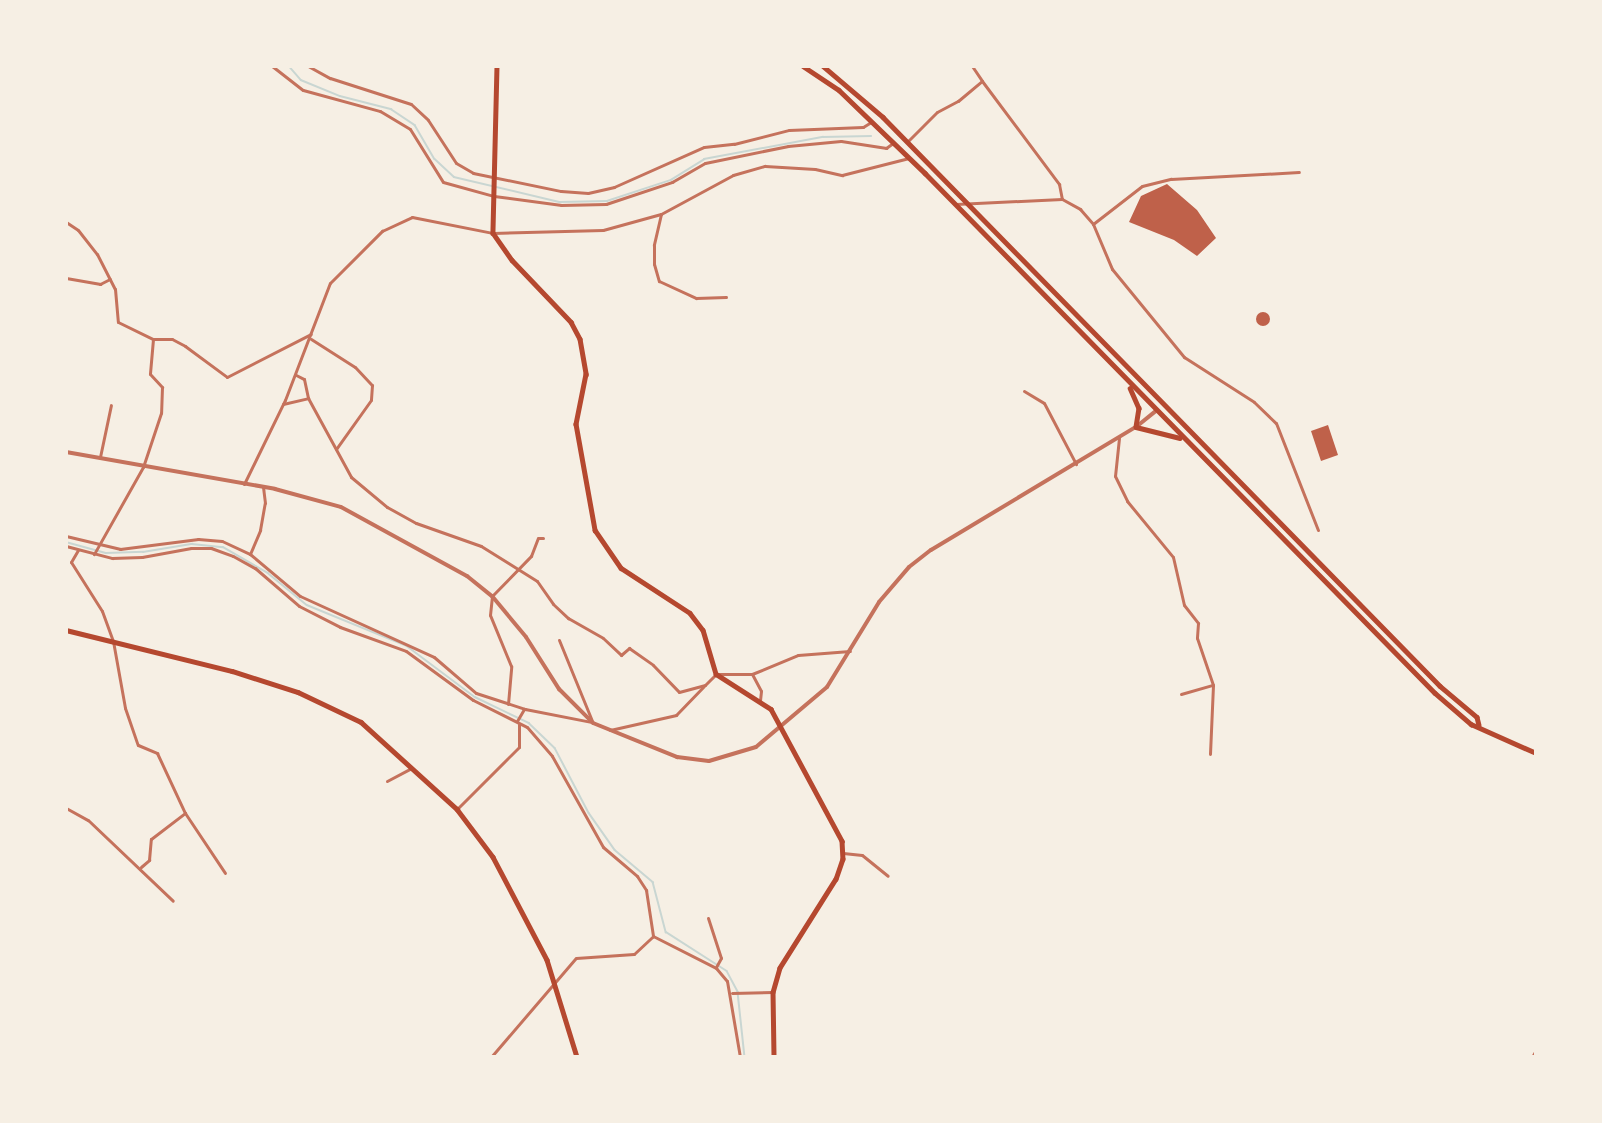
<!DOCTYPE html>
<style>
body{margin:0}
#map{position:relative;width:1602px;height:1123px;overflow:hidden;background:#f6efe4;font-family:Inter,sans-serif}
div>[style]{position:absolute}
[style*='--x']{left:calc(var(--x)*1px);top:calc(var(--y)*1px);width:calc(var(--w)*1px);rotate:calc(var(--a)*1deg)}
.stream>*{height:1.5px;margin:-0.75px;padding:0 0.75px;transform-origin:0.75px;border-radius:0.75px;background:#c9d6d2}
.building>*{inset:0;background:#bf614a}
.round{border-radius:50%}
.minor>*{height:3px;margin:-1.5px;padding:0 1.5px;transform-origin:1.5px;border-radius:1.5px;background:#c5725c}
.tertiary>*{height:4px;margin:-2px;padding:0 2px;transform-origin:2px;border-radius:2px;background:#c5725c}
.secondary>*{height:4.5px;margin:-2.25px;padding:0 2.25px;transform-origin:2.25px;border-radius:2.25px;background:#b5482f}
.primary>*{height:4.5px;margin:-2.25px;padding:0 2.25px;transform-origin:2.25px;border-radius:2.25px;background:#b5482f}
span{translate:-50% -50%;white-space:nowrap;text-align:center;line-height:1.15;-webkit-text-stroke:4.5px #f6efe4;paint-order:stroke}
.frame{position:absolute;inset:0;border:68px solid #f6efe4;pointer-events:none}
</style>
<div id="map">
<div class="stream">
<i style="--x:289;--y:66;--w:18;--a:49"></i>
<i style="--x:301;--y:80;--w:42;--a:22.3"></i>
<i style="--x:340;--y:96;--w:53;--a:14.3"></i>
<i style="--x:391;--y:109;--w:29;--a:34"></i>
<i style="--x:415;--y:125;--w:39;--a:60"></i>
<i style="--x:435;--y:159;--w:26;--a:43"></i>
<i style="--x:454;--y:177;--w:109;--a:13.3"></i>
<i style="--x:560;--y:202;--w:47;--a:-1.2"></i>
<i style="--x:607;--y:201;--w:67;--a:-18.2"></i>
<i style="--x:671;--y:180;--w:39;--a:-32"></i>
<i style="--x:704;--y:159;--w:121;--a:-10.5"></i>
<i style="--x:823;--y:137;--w:48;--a:-1.2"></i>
<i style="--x:66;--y:542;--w:41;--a:15.4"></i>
<i style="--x:106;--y:553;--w:37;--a:-2"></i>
<i style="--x:143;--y:552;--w:50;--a:-9.3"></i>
<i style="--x:192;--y:544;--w:31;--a:6"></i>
<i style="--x:223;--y:547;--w:52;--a:30"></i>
<i style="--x:268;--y:573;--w:50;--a:39.4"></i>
<i style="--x:307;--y:605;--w:108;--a:22.3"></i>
<i style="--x:407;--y:646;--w:85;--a:36.9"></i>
<i style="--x:475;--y:697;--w:60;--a:25.7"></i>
<i style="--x:529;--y:723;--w:36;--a:44"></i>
<i style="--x:555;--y:748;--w:73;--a:62.4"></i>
<i style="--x:589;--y:813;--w:45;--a:54.9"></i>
<i style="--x:615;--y:850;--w:50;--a:40.1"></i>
<i style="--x:653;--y:882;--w:52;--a:75.4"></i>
<i style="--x:666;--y:932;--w:72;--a:32.6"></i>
<i style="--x:727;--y:971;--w:24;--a:62"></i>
<i style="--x:738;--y:992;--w:65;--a:83.9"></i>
</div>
<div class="building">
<i style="clip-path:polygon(1167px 184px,1197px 210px,1216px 238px,1197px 256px,1174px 240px,1129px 222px,1141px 196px)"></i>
<i class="round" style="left:1256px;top:312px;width:14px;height:14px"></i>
<i style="clip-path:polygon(1328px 425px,1338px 455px,1321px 461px,1311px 431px)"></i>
</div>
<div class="minor">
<i style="--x:272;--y:66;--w:39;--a:38"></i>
<i style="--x:303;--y:90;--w:80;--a:15.3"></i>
<i style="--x:380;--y:111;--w:35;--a:31"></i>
<i style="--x:410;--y:129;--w:62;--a:58.1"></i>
<i style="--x:443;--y:182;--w:53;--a:15.4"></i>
<i style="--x:494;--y:196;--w:68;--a:7.7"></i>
<i style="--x:561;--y:205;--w:45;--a:-1.3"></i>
<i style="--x:606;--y:204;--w:70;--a:-18.4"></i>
<i style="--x:672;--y:182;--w:38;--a:-30"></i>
<i style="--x:705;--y:163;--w:85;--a:-11.6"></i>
<i style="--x:788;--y:146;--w:53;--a:-5.4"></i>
<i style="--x:841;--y:141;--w:46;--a:8.8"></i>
<i style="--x:886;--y:148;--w:9;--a:-36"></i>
<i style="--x:308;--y:66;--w:25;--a:29"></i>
<i style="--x:330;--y:78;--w:85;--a:17.8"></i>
<i style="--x:411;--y:104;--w:23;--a:43"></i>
<i style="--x:428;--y:120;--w:51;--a:56.9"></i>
<i style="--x:456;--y:163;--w:20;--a:30"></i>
<i style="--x:473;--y:173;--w:90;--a:11.6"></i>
<i style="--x:561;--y:191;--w:27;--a:4"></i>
<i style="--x:588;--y:193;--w:27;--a:-13"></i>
<i style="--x:614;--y:187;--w:98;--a:-24"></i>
<i style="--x:704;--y:147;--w:30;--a:-6"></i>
<i style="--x:734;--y:144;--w:57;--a:-14.3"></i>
<i style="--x:789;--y:130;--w:74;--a:-2.3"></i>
<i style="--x:863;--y:127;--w:9;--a:-32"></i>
<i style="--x:972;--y:66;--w:18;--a:56"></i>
<i style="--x:907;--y:142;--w:42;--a:-45"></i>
<i style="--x:937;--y:112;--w:24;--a:-28"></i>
<i style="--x:958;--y:101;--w:31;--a:-40"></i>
<i style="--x:982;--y:81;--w:129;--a:53.2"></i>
<i style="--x:1059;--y:184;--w:15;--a:79"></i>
<i style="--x:956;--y:204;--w:106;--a:-2.7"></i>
<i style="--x:1062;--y:199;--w:21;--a:29"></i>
<i style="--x:1080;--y:209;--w:20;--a:49"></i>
<i style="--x:1093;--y:224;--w:49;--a:67.1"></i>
<i style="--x:1112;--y:269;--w:114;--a:50.7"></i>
<i style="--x:1184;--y:357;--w:83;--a:32.7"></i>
<i style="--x:1254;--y:402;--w:30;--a:44"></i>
<i style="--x:1276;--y:423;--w:115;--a:68.6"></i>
<i style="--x:661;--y:214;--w:32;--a:103"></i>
<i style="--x:654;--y:245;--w:19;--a:90"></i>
<i style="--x:654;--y:264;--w:18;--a:74"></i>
<i style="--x:659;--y:281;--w:41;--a:24.7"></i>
<i style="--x:696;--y:298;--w:30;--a:-2"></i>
<i style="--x:66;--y:222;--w:14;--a:34"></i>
<i style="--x:78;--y:230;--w:31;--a:52"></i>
<i style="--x:97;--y:254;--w:39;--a:63"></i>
<i style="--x:115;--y:289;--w:33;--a:85"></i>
<i style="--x:118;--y:322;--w:39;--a:26"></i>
<i style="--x:153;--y:339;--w:35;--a:95"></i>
<i style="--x:150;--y:374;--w:18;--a:47"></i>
<i style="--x:162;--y:387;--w:26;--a:92"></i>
<i style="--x:161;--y:413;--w:57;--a:108.4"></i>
<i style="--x:143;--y:467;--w:100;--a:119.4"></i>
<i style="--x:1093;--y:224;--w:62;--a:-37.8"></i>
<i style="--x:1142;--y:186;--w:30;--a:-14"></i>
<i style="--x:1171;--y:179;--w:128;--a:-3.1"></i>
<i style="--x:66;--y:278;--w:35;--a:10"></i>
<i style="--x:100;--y:284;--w:11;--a:-27"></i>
<i style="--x:153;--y:339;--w:19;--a:0"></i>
<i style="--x:172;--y:339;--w:15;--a:28"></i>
<i style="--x:185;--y:346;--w:52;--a:36.4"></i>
<i style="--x:227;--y:377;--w:94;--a:-27.1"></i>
<i style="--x:311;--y:339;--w:52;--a:32.5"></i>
<i style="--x:355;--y:367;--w:25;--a:47"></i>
<i style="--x:372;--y:385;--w:15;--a:94"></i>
<i style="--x:371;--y:400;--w:60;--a:125.5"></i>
<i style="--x:296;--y:375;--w:9;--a:27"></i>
<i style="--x:304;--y:379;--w:19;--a:78"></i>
<i style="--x:1024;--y:391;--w:23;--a:31"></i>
<i style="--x:1044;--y:403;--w:69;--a:62.3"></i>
<i style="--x:283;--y:404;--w:26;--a:-13"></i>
<i style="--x:308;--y:398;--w:90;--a:61.4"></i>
<i style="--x:351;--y:477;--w:47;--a:39.8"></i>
<i style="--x:387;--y:507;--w:33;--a:29"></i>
<i style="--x:416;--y:523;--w:69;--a:19.5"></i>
<i style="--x:481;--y:546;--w:66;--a:32"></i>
<i style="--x:537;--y:581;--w:28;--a:55"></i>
<i style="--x:553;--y:604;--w:21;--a:43"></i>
<i style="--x:568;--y:618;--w:40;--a:29.7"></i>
<i style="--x:603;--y:638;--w:25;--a:43"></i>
<i style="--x:621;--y:655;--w:11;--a:-41"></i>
<i style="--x:629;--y:648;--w:29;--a:35"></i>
<i style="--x:653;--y:665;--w:37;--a:46"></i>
<i style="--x:679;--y:692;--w:27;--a:-15"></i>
<i style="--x:705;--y:685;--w:16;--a:-45"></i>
<i style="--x:716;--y:674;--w:36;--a:0"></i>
<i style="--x:752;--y:674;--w:50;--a:-22.4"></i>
<i style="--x:798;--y:655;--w:52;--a:-4.4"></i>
<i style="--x:1119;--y:438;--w:38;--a:96"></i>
<i style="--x:1115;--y:476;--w:28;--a:64"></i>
<i style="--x:1127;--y:501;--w:72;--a:50.6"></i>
<i style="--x:1173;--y:557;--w:49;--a:77.1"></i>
<i style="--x:1184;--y:605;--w:23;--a:52"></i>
<i style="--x:1198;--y:623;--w:15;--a:94"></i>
<i style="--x:1197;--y:638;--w:50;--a:71.2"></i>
<i style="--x:1213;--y:685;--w:69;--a:92.5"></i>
<i style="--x:100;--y:457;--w:53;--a:-78.1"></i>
<i style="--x:244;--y:484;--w:93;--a:-64"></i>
<i style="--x:285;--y:400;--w:125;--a:-69"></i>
<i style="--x:330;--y:283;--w:74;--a:-45"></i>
<i style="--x:382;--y:231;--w:33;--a:-25"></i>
<i style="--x:412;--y:217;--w:83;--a:11.2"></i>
<i style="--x:493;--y:233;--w:110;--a:-1.6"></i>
<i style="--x:603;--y:230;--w:60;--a:-15.4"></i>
<i style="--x:661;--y:214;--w:82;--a:-28.4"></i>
<i style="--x:733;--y:175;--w:33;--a:-16"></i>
<i style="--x:765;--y:166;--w:50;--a:3.4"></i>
<i style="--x:815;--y:169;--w:28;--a:13"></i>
<i style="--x:842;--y:175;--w:69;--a:-14.2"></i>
<i style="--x:66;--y:536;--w:56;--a:13.5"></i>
<i style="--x:120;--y:549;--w:79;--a:-7.3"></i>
<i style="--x:198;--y:539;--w:24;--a:5"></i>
<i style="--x:222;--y:541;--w:31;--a:25"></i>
<i style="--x:250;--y:554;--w:65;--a:40"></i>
<i style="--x:300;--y:596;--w:147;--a:24.5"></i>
<i style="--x:434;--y:657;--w:55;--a:40.6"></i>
<i style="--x:476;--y:693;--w:52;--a:18.1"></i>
<i style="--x:525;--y:709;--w:67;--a:11.1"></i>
<i style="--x:66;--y:546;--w:48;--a:14.6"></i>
<i style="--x:112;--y:558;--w:30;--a:-2"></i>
<i style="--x:142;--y:557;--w:50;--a:-10.4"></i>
<i style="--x:191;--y:548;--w:20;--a:0"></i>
<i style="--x:211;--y:548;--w:23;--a:20"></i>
<i style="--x:233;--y:556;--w:25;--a:29"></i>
<i style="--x:255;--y:568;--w:58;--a:40.8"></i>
<i style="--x:299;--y:606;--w:46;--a:27.1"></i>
<i style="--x:340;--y:627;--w:70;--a:20"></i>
<i style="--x:406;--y:651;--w:83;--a:36.2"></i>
<i style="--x:473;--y:700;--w:60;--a:26.6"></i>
<i style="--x:527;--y:727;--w:38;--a:49"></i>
<i style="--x:552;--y:756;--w:104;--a:60.7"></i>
<i style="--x:603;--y:847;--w:45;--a:40.5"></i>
<i style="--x:637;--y:876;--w:17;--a:57"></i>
<i style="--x:646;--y:890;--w:47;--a:81.3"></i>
<i style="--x:78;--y:550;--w:14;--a:120"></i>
<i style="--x:71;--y:562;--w:58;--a:57.7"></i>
<i style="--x:102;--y:611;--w:32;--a:70"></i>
<i style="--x:113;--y:641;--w:68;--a:79.8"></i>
<i style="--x:125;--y:708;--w:39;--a:71"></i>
<i style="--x:138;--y:745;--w:21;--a:23"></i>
<i style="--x:157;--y:753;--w:66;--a:65"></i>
<i style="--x:185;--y:813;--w:72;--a:56.3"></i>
<i style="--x:250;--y:554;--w:26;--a:-67"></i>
<i style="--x:260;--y:530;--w:27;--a:-80"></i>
<i style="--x:265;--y:503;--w:16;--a:-97"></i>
<i style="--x:559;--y:640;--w:87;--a:67.8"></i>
<i style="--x:752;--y:674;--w:19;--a:62"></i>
<i style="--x:761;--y:691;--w:9;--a:96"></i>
<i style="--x:1181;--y:694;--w:33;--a:-16"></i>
<i style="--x:508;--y:704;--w:38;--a:-85"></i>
<i style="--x:511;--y:666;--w:55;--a:-112.4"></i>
<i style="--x:490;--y:615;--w:19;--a:-84"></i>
<i style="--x:492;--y:596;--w:56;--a:-45.7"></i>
<i style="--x:531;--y:556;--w:19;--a:-69"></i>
<i style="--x:538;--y:538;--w:5;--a:0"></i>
<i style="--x:517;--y:721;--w:14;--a:-60"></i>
<i style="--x:610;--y:730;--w:68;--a:-12.8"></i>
<i style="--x:676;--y:715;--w:40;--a:-46"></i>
<i style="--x:66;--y:742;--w:12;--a:90"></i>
<i style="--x:387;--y:781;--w:27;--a:-28"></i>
<i style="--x:66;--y:808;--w:25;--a:29"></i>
<i style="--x:88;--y:820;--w:117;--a:43.6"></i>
<i style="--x:458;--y:808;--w:86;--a:-45"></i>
<i style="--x:519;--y:747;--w:23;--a:-90"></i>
<i style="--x:843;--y:853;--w:19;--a:6"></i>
<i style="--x:862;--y:855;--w:33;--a:39"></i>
<i style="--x:141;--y:867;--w:11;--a:-41"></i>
<i style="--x:149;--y:860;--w:21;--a:-85"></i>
<i style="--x:151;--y:839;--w:43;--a:-37.4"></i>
<i style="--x:708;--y:918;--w:42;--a:72"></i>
<i style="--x:721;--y:958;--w:10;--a:119"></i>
<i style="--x:653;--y:936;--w:71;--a:26.9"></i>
<i style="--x:716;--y:968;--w:17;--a:50"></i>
<i style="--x:727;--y:981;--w:77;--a:80.3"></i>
<i style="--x:732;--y:993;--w:41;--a:-1.4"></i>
<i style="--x:491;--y:1057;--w:130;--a:-49.4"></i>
<i style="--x:576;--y:958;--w:58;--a:-3.9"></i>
<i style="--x:634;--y:954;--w:26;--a:-43"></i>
<i style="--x:1532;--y:1057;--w:8;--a:-60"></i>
</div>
<div class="tertiary">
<i style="--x:66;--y:452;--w:212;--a:10"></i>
<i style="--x:275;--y:489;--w:68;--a:15.3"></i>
<i style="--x:341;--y:507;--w:144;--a:28.7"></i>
<i style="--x:467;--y:576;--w:32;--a:39"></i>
<i style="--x:492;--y:596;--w:53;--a:50.3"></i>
<i style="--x:526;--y:637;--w:62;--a:57.6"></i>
<i style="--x:559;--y:689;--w:48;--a:45"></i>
<i style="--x:593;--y:723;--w:91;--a:22"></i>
<i style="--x:677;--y:757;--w:32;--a:7"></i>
<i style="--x:709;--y:761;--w:49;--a:-16.6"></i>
<i style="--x:756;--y:747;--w:93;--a:-40.2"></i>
<i style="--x:827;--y:687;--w:100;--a:-58.5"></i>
<i style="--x:879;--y:602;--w:46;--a:-49.4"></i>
<i style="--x:909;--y:567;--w:28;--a:-38"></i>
<i style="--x:931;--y:550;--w:239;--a:-31"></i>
<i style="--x:1136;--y:427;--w:26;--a:-39"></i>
</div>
<div class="secondary">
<i style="--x:497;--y:66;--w:167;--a:91.4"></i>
<i style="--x:493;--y:233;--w:33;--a:55"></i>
<i style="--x:512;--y:260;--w:86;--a:46.4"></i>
<i style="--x:571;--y:322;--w:19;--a:62"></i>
<i style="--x:580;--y:339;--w:36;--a:80"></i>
<i style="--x:586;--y:374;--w:51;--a:101.3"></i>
<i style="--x:576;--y:424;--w:108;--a:79.8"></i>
<i style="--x:595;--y:530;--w:46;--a:55.6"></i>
<i style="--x:621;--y:568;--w:82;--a:33.1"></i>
<i style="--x:690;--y:613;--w:21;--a:53"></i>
<i style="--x:703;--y:630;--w:46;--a:73.5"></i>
<i style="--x:716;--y:674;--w:65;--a:32.5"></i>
<i style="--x:771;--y:709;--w:150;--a:61.7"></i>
<i style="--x:842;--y:841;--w:18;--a:87"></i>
<i style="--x:843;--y:859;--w:21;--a:109"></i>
<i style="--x:836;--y:879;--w:105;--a:122.2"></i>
<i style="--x:780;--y:968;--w:25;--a:106"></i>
<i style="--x:773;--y:992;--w:65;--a:89.1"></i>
</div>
<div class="primary">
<i style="--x:803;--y:66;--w:43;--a:33.7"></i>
<i style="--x:839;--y:90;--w:120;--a:44"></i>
<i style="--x:925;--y:173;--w:728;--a:45.56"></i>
<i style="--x:1435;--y:693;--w:48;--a:40.7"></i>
<i style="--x:1471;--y:724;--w:71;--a:24"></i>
<i style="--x:823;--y:66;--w:79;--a:40.4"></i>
<i style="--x:883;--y:117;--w:796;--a:45.61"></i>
<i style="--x:1440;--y:686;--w:48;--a:40"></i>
<i style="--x:1477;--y:717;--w:8;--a:76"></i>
<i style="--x:1130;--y:388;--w:22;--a:66"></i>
<i style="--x:1139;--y:408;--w:19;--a:99"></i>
<i style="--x:1136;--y:427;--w:45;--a:14"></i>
<i style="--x:66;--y:630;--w:171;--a:13.9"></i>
<i style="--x:232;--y:671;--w:69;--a:17.7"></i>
<i style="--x:298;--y:692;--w:70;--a:25.5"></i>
<i style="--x:361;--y:722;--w:130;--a:42.2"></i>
<i style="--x:457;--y:809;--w:60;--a:53.1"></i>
<i style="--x:493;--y:857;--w:116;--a:62.3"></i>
<i style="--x:547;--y:960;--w:102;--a:72.8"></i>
</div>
<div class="frame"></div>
</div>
